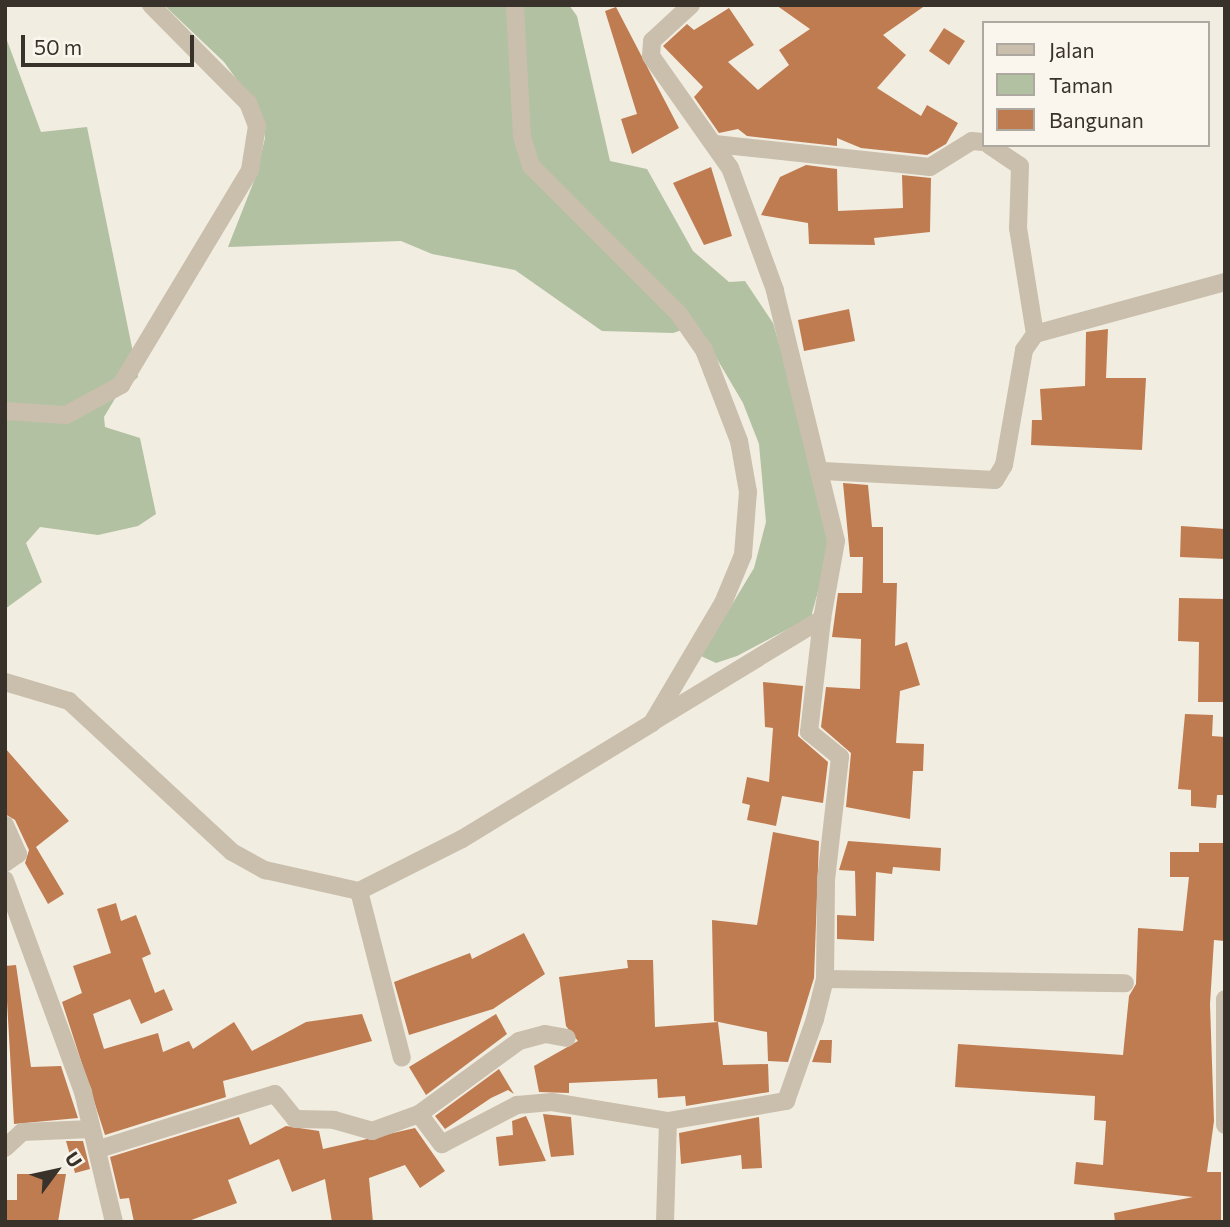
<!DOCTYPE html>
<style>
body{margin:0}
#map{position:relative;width:1230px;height:1227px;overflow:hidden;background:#f2ede1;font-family:Commissioner,sans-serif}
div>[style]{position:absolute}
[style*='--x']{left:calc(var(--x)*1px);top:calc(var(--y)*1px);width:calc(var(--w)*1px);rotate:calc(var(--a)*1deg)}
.green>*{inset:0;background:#b2c1a1}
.building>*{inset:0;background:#c07c51}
.minor>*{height:18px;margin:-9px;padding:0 9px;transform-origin:9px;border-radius:9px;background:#cabfad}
span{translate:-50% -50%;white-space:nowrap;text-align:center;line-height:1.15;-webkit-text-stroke:6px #faf6ee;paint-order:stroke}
.frame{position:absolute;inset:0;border:7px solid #39322b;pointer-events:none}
.legend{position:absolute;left:982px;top:21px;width:228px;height:126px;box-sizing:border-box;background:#faf6ee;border:2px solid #ada8a0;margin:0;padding:9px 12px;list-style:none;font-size:21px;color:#39322b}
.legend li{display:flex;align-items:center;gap:14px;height:35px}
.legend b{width:35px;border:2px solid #ada8a0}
.north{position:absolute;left:21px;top:1136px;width:70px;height:70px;-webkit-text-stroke:5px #faf6ee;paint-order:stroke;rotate:57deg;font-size:19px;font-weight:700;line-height:28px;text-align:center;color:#39322b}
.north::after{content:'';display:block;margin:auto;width:24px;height:32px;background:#39322b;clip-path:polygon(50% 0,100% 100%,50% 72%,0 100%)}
.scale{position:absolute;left:21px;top:35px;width:173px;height:32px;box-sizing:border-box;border:4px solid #39322b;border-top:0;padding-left:9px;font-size:21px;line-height:24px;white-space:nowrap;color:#39322b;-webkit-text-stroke:5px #faf6ee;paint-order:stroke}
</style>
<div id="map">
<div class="green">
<i style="clip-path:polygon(164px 5px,569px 5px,577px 16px,610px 161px,647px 169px,693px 251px,729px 282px,745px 281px,773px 323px,818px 477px,829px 551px,811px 617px,737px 656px,716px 663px,701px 656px,754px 568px,766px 522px,759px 444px,743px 403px,697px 325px,673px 333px,602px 331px,515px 270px,432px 254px,401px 241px,228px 247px,256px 176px,265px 138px,261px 113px,224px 62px)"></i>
<i style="clip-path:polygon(5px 35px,41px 132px,87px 127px,138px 377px,116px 397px,104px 417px,105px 427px,140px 438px,156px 514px,138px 526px,98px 535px,40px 527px,26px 543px,42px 582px,5px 609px)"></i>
</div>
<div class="building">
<i style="clip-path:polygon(776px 5px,926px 5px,883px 35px,906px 55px,877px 88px,921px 116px,927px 105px,958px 123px,946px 144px,927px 155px,861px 148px,837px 138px,837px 146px,747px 136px,738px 129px,719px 133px,694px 97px,703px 87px,663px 46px,687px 24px,694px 30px,729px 8px,754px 45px,728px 62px,758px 90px,789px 65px,779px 50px,810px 29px)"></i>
<i style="clip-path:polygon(616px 7px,679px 128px,632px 154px,621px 119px,637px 114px,605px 11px)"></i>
<i style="clip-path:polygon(944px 28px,965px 41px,949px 65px,929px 51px)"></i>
<i style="clip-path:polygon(806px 165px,837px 169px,838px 211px,903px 208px,902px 175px,931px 178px,930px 232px,874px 238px,875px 245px,809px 244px,808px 223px,761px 215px,780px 177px)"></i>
<i style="clip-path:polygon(711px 167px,732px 236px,704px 245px,673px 183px)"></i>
<i style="clip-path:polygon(849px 309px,855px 341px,804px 351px,798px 320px)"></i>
<i style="clip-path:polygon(1108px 329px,1106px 378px,1146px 378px,1142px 450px,1031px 445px,1032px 420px,1042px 420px,1040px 389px,1085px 386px,1086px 332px)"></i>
<i style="clip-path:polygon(843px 483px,868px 485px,872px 527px,883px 527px,883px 583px,897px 583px,895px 646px,907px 642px,920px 685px,900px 691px,896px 743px,924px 744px,923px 771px,913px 771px,910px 819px,846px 807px,851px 753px,821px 727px,826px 687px,860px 689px,861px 639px,832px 637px,838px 593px,862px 593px,863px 557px,850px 557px)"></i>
<i style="clip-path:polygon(1181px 526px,1225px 529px,1225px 559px,1180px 557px)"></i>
<i style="clip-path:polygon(1179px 598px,1225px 599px,1225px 702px,1198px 702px,1199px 642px,1178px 641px)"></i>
<i style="clip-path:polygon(763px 682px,803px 686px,798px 736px,828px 762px,823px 803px,782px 796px,776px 826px,747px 820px,750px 805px,742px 803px,747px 777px,769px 782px,773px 728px,765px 727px)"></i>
<i style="clip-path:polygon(1185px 714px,1213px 715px,1212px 736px,1225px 737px,1225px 795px,1217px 795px,1216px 808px,1191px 806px,1191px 790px,1178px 789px)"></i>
<i style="clip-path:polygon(5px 748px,69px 821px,36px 847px,64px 894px,48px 904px,25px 863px,29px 850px,15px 820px,5px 814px)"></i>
<i style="clip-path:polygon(773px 832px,819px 841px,814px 978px,788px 1062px,768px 1061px,767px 1032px,714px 1021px,712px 920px,757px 925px)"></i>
<i style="clip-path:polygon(848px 841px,941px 848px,940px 871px,893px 867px,892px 874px,876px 872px,874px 941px,837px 939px,837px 915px,856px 916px,855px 871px,839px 870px)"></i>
<i style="clip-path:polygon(1199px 843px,1225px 843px,1225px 941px,1214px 940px,1210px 1004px,1214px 1121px,1207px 1172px,1221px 1172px,1221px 1222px,1115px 1222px,1114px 1213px,1193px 1197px,1074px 1184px,1076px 1162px,1103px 1165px,1106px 1121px,1094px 1120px,1095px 1096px,955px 1087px,958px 1044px,1123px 1055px,1129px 996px,1136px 984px,1138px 928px,1183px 931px,1189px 877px,1170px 877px,1170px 852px,1199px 852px)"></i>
<i style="clip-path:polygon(116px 903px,121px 921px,136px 915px,151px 954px,142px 958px,155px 993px,164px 989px,173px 1010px,141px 1024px,130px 999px,93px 1014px,104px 1049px,158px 1033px,163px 1052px,189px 1041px,193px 1049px,234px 1022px,252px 1051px,306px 1022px,362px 1014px,372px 1041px,223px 1081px,226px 1097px,105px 1135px,62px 1002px,82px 993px,73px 966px,111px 953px,97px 909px)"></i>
<i style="clip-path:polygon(524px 933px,545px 974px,493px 1009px,409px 1035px,394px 982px,470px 953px,472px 959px)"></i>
<i style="clip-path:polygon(627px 960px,653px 960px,655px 1027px,718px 1022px,723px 1065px,768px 1064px,769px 1092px,686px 1106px,685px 1096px,658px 1098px,657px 1079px,569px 1083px,569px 1093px,539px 1092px,534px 1066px,578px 1041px,566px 1026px,559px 977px,628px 968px)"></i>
<i style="clip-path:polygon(16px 965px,31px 1067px,61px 1066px,78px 1118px,14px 1124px,5px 966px)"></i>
<i style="clip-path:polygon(496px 1014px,507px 1034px,426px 1095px,409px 1067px)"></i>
<i style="clip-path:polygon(820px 1040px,832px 1040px,831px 1063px,812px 1062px)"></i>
<i style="clip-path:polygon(499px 1069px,514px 1094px,508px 1090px,491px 1098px,445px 1129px,435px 1116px)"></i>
<i style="clip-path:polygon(543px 1114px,571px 1117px,574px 1155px,551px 1157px)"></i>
<i style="clip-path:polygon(526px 1116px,546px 1161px,499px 1166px,496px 1137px,513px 1135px,512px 1121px)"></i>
<i style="clip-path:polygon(239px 1117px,250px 1145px,286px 1126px,319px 1131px,323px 1149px,415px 1128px,445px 1171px,420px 1188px,405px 1165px,369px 1178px,373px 1222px,332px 1222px,325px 1179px,292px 1192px,279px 1159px,228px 1180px,237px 1203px,186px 1222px,134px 1222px,129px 1198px,120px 1199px,110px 1157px)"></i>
<i style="clip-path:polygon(759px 1117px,762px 1168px,742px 1169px,741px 1155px,681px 1164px,679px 1133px)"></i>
<i style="clip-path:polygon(66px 1141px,83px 1141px,90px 1169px,75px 1173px)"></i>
<i style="clip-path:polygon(17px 1174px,66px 1174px,58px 1222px,5px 1222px,5px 1200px,17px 1200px)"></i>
</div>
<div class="minor">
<i style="--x:715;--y:144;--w:216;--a:6.1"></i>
<i style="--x:930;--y:167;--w:49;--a:-31.8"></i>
<i style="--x:972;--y:141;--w:11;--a:5"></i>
<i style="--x:989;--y:145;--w:37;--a:34"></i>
<i style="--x:1020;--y:166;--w:62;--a:91.8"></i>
<i style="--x:1018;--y:228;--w:107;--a:80.9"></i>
<i style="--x:5;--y:411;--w:61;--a:3.8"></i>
<i style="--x:66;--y:415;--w:63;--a:-28.6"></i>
<i style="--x:121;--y:385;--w:251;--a:-59"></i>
<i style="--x:250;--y:170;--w:45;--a:-81"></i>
<i style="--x:257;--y:126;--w:25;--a:-111"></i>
<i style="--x:248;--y:103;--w:138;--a:-134.7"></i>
<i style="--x:823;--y:471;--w:172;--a:3"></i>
<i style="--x:995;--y:480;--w:17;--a:-59"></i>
<i style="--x:1004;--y:465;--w:117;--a:-80.1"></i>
<i style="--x:1024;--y:350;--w:19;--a:-55"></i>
<i style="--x:1035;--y:334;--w:197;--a:-15.3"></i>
<i style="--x:5;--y:682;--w:67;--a:16.5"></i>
<i style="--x:69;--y:701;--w:222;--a:42.8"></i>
<i style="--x:232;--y:852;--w:38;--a:29"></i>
<i style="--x:265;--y:870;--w:96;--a:12.6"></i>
<i style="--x:359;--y:891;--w:115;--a:-26.8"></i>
<i style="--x:462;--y:839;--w:223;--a:-31.4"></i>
<i style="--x:652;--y:723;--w:139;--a:-59.4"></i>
<i style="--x:723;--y:603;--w:52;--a:-67.4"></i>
<i style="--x:743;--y:555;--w:63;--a:-85.5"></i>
<i style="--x:748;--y:492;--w:52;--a:-100"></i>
<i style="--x:739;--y:441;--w:97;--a:-111"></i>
<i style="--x:704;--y:350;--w:44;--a:-124.8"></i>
<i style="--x:679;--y:314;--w:209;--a:-135"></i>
<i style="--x:531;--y:166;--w:31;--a:-107"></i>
<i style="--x:522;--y:136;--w:131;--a:-93.1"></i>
<i style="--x:654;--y:721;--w:197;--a:-31.3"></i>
<i style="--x:822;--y:619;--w:79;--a:-79.8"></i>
<i style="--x:836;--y:541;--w:258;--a:-103.7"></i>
<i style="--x:775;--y:290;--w:130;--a:-110.2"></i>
<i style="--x:730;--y:168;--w:137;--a:-125.2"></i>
<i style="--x:651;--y:56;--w:15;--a:-86"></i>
<i style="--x:652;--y:41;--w:53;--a:-42.7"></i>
<i style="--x:5;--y:825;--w:32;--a:66"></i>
<i style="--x:18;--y:854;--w:16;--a:145"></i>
<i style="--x:5;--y:880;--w:226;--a:69.8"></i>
<i style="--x:83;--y:1092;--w:134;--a:76.6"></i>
<i style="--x:359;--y:891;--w:172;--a:75.6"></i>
<i style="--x:825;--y:979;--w:300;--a:0.8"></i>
<i style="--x:1225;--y:999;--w:126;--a:90"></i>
<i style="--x:419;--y:1114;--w:124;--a:-36.1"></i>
<i style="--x:519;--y:1041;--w:27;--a:-15"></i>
<i style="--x:545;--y:1034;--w:22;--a:10"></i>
<i style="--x:5;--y:1148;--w:23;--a:-43"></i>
<i style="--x:22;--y:1132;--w:69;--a:-2.5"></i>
<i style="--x:99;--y:1149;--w:184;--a:-17.4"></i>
<i style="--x:275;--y:1094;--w:32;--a:51"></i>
<i style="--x:295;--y:1119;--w:39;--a:1"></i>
<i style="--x:334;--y:1120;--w:40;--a:16"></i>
<i style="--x:372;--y:1131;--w:50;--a:-19.9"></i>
<i style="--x:419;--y:1114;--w:38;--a:53"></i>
<i style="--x:442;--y:1144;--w:85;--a:-27.5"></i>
<i style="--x:517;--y:1105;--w:35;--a:-5"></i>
<i style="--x:552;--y:1102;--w:118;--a:9.3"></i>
<i style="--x:665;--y:1222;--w:101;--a:-88.3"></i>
<i style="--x:668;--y:1121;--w:120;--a:-9.6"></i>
<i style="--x:786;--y:1101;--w:87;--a:-70.5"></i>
<i style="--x:815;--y:1019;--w:41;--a:-76"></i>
<i style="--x:825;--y:979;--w:99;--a:-89.4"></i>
<i style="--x:826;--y:880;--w:124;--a:-83.5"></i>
<i style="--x:840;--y:757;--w:40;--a:-141"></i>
<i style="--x:809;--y:732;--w:114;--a:-83.4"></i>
</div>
<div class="frame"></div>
<ul class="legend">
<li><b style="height:9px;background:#cabfad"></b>Jalan</li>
<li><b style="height:19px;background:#b2c1a1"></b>Taman</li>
<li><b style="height:19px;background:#c07c51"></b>Bangunan</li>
</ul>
<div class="north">U</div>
<div class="scale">50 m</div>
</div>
